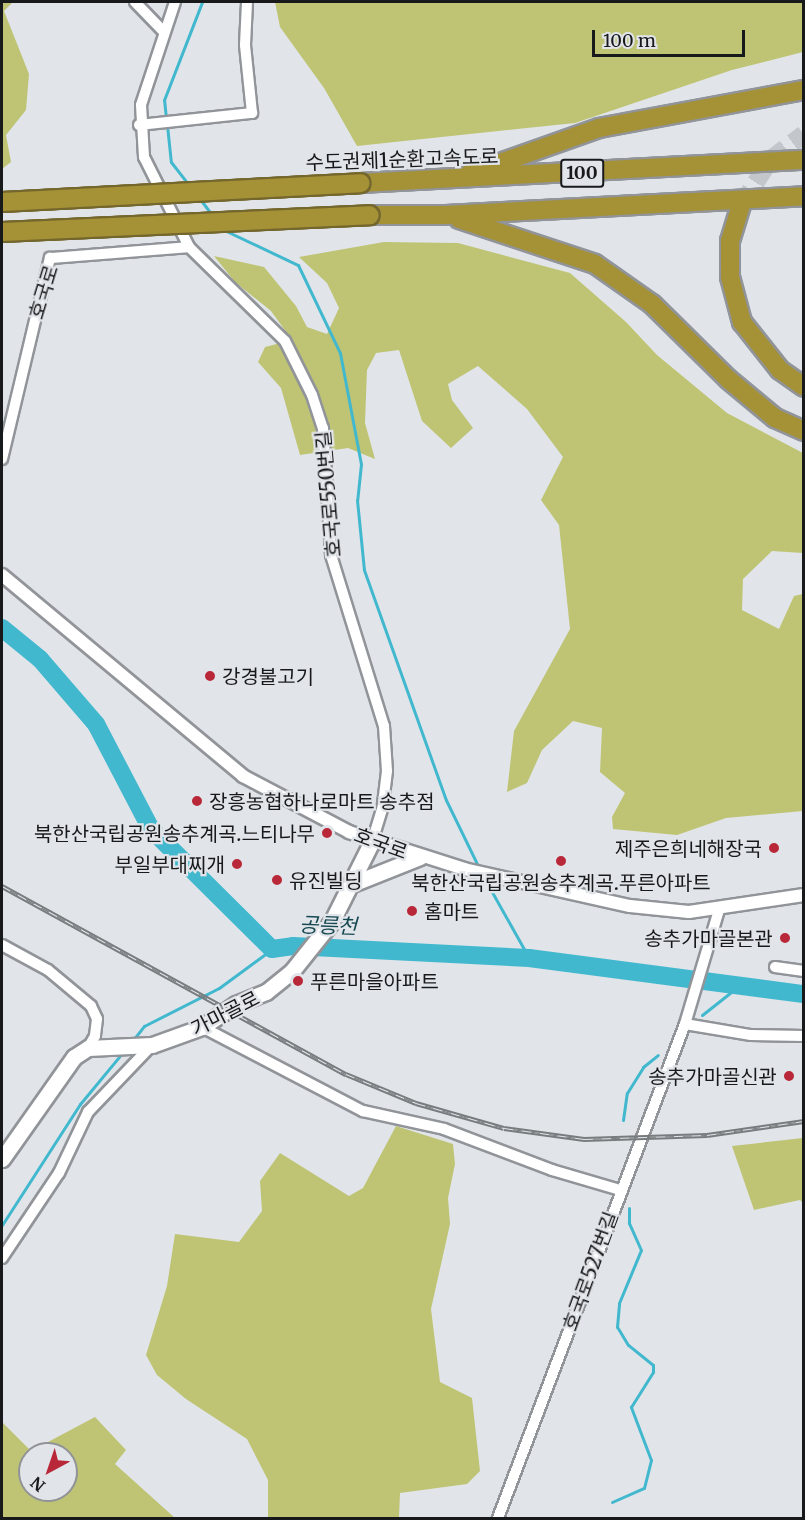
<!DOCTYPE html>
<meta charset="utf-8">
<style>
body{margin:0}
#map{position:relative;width:805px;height:1520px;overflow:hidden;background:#e1e5ea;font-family:Merriweather,"Noto Sans KR",serif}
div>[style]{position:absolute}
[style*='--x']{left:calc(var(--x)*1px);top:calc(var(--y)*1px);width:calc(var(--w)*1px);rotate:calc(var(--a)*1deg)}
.green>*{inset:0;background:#bfc474}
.stream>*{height:3px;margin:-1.5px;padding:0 1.5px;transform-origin:1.5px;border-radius:1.5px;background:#42b8ce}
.river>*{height:18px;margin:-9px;padding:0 9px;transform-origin:9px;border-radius:9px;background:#42b8ce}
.motorway-tunnel>*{height:18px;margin-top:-9px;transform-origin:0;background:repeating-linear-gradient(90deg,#c3c6cb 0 18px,transparent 0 27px)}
.roads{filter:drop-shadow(2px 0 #919499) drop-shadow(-2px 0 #919499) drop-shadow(0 2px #919499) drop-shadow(0 -2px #919499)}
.minor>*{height:10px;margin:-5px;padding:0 5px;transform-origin:5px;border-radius:5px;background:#fff}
.tertiary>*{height:12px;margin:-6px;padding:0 6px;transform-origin:6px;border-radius:6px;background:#fff}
.secondary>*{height:15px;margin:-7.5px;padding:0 7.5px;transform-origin:7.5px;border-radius:7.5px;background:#fff}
.motorway>*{height:18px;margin:-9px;padding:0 9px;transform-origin:9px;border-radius:9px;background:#a59136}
.rail>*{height:5px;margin-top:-2.5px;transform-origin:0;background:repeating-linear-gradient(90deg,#e1e5ea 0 9px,#797c7f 0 18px);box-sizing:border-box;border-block:2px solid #797c7f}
.bridges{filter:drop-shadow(2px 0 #74672d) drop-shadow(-2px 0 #74672d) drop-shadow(0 2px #74672d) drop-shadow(0 -2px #74672d)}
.motorway-bridge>*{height:18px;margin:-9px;padding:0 9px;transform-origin:9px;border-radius:9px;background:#a59136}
.dots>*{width:16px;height:16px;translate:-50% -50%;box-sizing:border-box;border:3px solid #e1e5ea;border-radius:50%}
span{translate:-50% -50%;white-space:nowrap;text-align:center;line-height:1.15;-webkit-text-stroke:4.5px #e1e5ea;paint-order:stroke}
.shield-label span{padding:2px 4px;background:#e1e5ea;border:2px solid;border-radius:4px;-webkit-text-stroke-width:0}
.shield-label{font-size:18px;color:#18191b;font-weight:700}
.street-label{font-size:20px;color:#18191b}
.poi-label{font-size:20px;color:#18191b}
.left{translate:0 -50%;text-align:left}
.right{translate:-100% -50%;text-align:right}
.water-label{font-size:21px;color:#174953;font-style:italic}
.frame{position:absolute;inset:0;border:3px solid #18191b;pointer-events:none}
.north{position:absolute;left:18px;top:1442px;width:60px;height:60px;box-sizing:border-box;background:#e1e5ea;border:2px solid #919397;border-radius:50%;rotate:220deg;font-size:16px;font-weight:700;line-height:24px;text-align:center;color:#18191b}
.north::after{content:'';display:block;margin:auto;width:21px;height:27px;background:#b92839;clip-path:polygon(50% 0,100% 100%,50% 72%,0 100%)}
.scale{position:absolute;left:592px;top:30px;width:153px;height:27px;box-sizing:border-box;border:3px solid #18191b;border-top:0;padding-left:8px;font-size:18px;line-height:21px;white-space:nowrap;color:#18191b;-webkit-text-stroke:4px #e1e5ea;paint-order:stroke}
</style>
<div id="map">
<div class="green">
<i style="clip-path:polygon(2px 2px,13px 2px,4px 11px,29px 74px,26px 110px,6px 135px,11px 162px,2px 169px)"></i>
<i style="clip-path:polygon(275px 2px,803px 2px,803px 52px,732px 70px,575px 123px,357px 146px,324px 88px,280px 27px)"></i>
<i style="clip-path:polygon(384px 242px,458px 243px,570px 273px,626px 322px,657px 355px,727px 413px,803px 453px,803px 553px,772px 551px,743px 579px,742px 610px,779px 629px,794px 596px,803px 594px,803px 811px,726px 818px,677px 835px,613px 829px,612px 817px,625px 793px,600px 772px,602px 728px,573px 721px,542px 750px,527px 783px,507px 792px,514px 731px,570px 629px,559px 525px,541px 500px,563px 457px,527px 409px,478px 366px,448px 384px,452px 400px,473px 428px,451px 448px,422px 421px,399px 350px,376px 353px,367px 370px,365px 423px,375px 459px,348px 448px,300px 455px,281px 388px,258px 362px,265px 347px,292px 340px,271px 311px,235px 282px,214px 256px,264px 267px,296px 306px,307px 327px,327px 334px,339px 308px,327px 283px,299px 257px)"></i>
<i style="clip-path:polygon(396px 1126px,453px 1144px,455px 1164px,448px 1198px,450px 1224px,431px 1309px,440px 1382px,472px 1398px,480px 1471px,467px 1484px,400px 1493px,399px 1518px,268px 1518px,268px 1480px,247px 1439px,186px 1399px,157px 1375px,146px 1355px,167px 1286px,175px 1234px,239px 1242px,262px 1211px,260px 1181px,280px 1153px,349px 1196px,363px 1188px)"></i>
<i style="clip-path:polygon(803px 1138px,803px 1203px,800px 1200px,754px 1210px,732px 1146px)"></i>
<i style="clip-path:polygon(evenodd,95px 1417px,126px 1450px,115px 1464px,175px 1518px,2px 1518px,2px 1422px,31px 1451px,95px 1417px,30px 1454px,66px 1454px,66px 1490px,30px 1490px,30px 1454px)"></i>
</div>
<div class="stream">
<i style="--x:166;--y:118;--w:18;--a:-96"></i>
<i style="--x:164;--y:100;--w:105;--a:-68.8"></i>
<i style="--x:167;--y:125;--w:37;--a:84"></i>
<i style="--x:171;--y:162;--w:28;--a:52"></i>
<i style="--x:200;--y:199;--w:20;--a:53"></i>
<i style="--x:224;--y:230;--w:82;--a:25.3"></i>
<i style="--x:298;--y:265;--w:98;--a:64.5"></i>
<i style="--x:340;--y:353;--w:113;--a:79.3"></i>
<i style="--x:361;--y:464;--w:36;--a:96"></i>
<i style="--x:357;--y:500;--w:70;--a:84.3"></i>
<i style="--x:364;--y:570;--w:244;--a:70.4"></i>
<i style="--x:446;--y:800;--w:76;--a:64.1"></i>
<i style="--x:483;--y:876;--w:94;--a:60.7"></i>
<i style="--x:702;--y:1015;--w:48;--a:-38.3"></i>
<i style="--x:133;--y:1040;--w:18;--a:-52"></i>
<i style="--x:144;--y:1026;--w:84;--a:-26.9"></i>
<i style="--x:219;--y:988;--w:66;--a:-36.3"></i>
<i style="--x:623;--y:1120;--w:27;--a:-82"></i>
<i style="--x:627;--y:1093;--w:31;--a:-58"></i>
<i style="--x:643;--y:1067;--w:19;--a:-39"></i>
<i style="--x:2;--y:1225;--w:144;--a:-57.2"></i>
<i style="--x:80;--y:1104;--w:67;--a:-50.4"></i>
<i style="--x:612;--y:1502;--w:35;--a:-24"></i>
<i style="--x:644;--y:1488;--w:29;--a:-76"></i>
<i style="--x:651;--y:1460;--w:57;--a:-110.7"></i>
<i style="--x:631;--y:1407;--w:41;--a:-57.8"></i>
<i style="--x:653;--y:1372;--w:7;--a:-90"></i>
<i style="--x:653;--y:1365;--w:32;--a:-141"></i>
<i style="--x:628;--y:1345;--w:21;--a:-121"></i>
<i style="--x:617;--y:1327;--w:24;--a:-85"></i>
<i style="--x:619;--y:1303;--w:57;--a:-67.5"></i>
<i style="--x:641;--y:1250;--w:30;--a:-114"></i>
<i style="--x:629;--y:1223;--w:15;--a:-90"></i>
</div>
<div class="river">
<i style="--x:2;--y:628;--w:49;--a:39.2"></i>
<i style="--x:40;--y:659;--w:86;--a:49.3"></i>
<i style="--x:96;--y:724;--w:119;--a:62.4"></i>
<i style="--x:151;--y:829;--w:170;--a:44.8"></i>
<i style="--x:272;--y:949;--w:21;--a:-8"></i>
<i style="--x:293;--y:946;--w:236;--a:2.9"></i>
<i style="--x:529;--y:958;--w:277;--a:7.5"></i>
</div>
<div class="motorway-tunnel">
<i style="--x:741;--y:205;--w:55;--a:-56.9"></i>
<i style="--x:771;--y:159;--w:41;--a:-37.1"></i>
</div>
<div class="roads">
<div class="minor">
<i style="--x:135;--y:2;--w:39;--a:46"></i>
<i style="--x:175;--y:2;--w:108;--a:108.3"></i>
<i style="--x:141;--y:105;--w:52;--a:86.7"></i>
<i style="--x:144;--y:157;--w:101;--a:63.4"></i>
<i style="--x:189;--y:247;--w:134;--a:44.4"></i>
<i style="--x:285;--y:341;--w:60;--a:63.4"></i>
<i style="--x:312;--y:395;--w:35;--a:72"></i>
<i style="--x:323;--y:428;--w:127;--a:86.4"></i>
<i style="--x:331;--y:555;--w:179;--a:72.8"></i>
<i style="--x:384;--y:726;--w:45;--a:86.2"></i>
<i style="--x:387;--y:771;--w:35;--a:97"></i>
<i style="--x:383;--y:806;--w:37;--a:107"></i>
<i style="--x:139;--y:125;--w:114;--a:-6.1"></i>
<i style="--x:252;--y:113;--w:68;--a:-95.9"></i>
<i style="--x:245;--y:45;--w:43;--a:-87.3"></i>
<i style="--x:2;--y:459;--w:207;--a:-76.6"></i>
<i style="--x:50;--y:258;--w:139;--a:-4.5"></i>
<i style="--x:2;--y:945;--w:52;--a:28.5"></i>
<i style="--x:48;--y:970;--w:56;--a:39.9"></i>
<i style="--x:91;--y:1006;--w:14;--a:65"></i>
<i style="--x:97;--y:1019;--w:17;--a:97"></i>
<i style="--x:95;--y:1036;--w:14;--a:120"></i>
<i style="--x:775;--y:967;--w:29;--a:8"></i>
<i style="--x:685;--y:1024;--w:67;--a:9.5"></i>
<i style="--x:751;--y:1035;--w:53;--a:1.1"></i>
<i style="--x:202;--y:1027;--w:182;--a:27.6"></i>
<i style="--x:363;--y:1111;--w:83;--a:12.5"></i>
<i style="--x:444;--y:1129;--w:116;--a:20.8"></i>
<i style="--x:552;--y:1170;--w:71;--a:16.4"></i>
<i style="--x:2;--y:1258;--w:102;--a:-56.2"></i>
<i style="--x:59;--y:1173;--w:68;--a:-64.6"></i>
<i style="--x:88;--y:1112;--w:93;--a:-46.3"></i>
<i style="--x:498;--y:1518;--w:528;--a:-69.27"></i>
<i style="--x:685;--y:1024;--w:119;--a:-73.4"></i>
</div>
<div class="tertiary">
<i style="--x:2;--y:575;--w:314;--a:39.8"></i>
<i style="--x:243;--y:776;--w:120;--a:27.8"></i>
<i style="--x:349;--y:832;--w:121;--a:17.8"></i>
<i style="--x:464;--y:869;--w:170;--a:12.6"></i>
<i style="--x:630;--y:906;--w:59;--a:5.8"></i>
<i style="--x:689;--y:912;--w:116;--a:-8.4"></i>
</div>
<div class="secondary">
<i style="--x:352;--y:884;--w:73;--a:-21.7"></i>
<i style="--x:2;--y:1159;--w:125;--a:-54.8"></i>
<i style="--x:74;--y:1057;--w:17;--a:-33"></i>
<i style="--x:88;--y:1048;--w:64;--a:-2.7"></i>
<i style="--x:152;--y:1045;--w:53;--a:-19.8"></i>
<i style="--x:202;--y:1027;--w:41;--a:-34.1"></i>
<i style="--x:236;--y:1004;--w:32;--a:-22"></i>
<i style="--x:266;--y:992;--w:33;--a:-39"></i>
<i style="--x:292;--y:971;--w:64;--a:-51.3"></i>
<i style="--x:332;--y:921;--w:89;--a:-63.4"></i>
</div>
<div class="motorway">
<i style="--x:469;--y:174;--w:138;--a:-19.5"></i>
<i style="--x:599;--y:128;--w:208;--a:-10.5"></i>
<i style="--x:360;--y:183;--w:445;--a:-3"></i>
<i style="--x:741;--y:205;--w:38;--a:107"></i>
<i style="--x:730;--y:241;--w:36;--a:90"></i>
<i style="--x:730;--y:277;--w:47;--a:75.1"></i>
<i style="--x:742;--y:322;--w:61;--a:51.6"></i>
<i style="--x:780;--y:370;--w:29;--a:35"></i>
<i style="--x:370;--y:215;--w:76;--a:0"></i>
<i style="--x:446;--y:215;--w:359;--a:-3"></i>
<i style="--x:459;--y:219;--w:143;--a:18.3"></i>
<i style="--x:595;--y:264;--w:70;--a:35.1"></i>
<i style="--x:652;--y:304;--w:107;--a:44.6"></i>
<i style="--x:728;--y:379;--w:61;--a:39.7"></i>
<i style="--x:775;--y:418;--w:32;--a:24"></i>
</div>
</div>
<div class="rail">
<i style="--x:2;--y:886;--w:392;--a:28.7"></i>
<i style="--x:346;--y:1074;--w:76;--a:22.5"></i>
<i style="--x:416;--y:1103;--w:91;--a:15.9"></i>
<i style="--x:504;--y:1128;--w:81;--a:7.8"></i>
<i style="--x:584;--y:1139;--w:123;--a:-1.9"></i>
<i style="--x:707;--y:1135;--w:98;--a:-8.2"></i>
</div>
<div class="bridges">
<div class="motorway-bridge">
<i style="--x:2;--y:202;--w:359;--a:-3"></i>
<i style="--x:2;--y:232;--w:368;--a:-2.6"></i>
</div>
</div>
<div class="dots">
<i style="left:210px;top:676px;background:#b92839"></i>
<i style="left:197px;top:801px;background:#b92839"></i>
<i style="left:327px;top:833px;background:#b92839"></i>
<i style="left:774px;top:848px;background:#b92839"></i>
<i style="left:561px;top:861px;background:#b92839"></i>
<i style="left:237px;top:864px;background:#b92839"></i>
<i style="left:277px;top:880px;background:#b92839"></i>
<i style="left:412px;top:911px;background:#b92839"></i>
<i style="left:785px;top:938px;background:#b92839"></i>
<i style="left:298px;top:981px;background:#b92839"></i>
<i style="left:789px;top:1076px;background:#b92839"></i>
</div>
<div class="shield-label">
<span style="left:582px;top:173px">100</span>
</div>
<div class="street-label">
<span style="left:402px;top:159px;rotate:-2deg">수도권제1순환고속도로</span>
<span style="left:43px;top:292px;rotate:-73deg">호국로</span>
<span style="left:328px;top:494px;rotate:-95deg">호국로550번길</span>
<span style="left:381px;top:843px;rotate:20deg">호국로</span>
<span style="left:225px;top:1013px;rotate:-27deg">가마골로</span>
<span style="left:590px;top:1271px;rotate:-70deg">호국로527번길</span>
</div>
<div class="poi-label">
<span class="left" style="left:222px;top:676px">강경불고기</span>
<span class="left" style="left:209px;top:801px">장흥농협하나로마트 송추점</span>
<span class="right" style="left:315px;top:833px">북한산국립공원송추계곡.느티나무</span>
<span class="right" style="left:762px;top:848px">제주은희네해장국</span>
<span class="right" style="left:225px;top:864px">부일부대찌개</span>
<span class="left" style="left:289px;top:880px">유진빌딩</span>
<span style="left:561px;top:882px">북한산국립공원송추계곡.푸른아파트</span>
<span class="left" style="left:424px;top:911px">홈마트</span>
<span class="right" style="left:773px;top:938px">송추가마골본관</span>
<span class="left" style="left:310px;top:981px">푸른마을아파트</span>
<span class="right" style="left:777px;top:1076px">송추가마골신관</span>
</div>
<div class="water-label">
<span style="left:328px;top:926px;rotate:2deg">공릉천</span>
</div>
<div class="frame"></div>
<div class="north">N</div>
<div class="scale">100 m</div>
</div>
